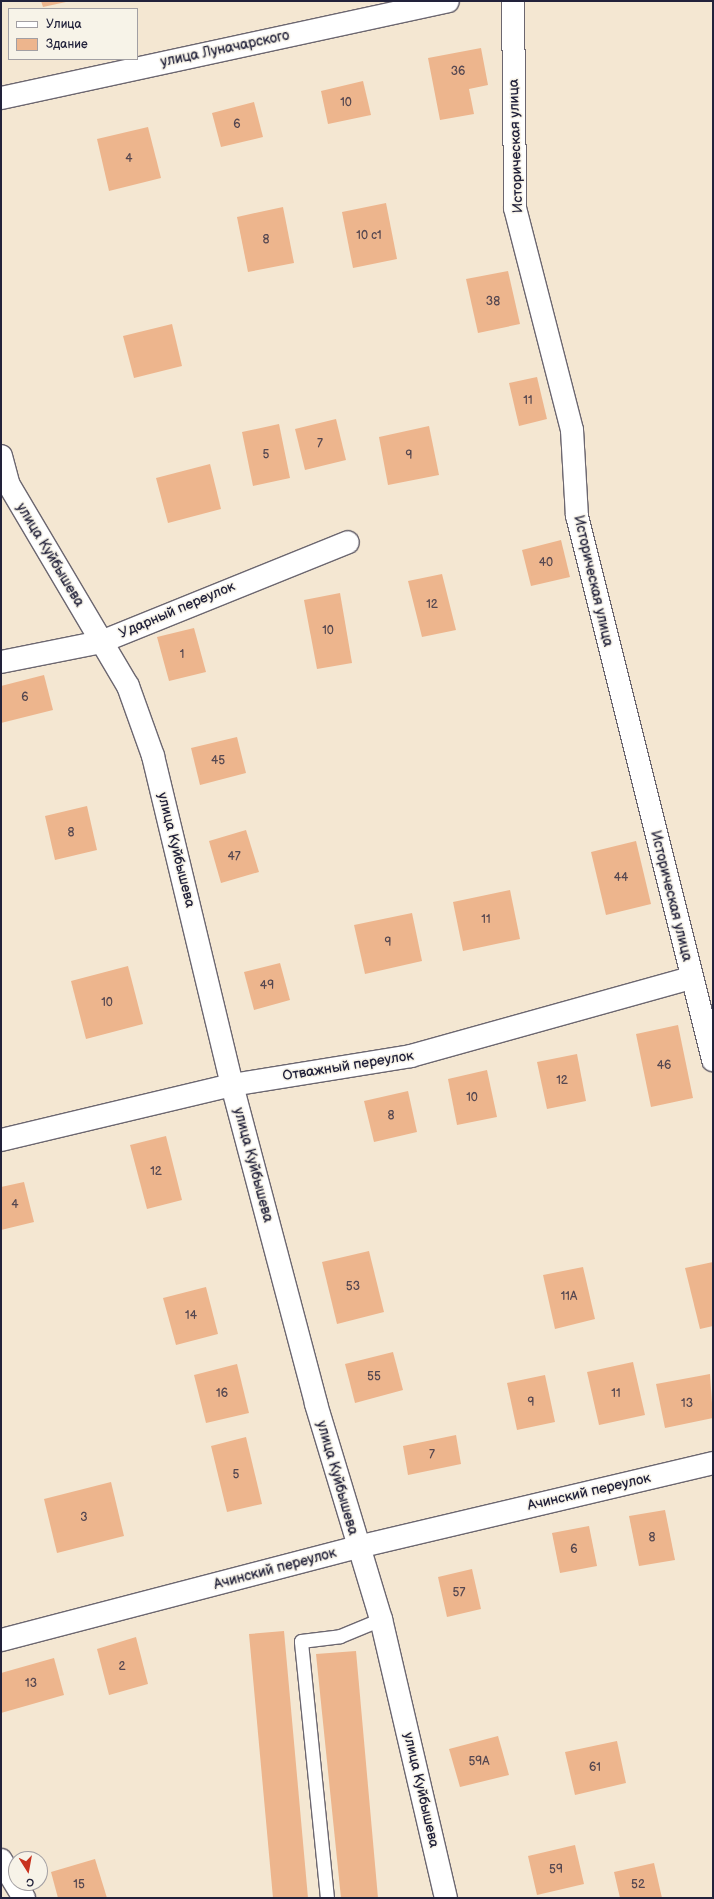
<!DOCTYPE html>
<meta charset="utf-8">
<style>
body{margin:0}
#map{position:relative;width:714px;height:1899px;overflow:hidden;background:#f4e7d2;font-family:"Balsamiq Sans",sans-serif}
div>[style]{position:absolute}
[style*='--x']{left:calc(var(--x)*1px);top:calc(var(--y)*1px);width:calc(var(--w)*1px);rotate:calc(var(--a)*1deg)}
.building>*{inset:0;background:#edb58d}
.roads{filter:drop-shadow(1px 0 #6c6770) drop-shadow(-1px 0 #6c6770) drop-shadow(0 1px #6c6770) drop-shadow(0 -1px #6c6770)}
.service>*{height:13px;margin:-6.5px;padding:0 6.5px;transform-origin:6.5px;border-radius:6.5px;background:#fff}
.minor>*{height:22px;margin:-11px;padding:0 11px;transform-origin:11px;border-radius:11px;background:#fff}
span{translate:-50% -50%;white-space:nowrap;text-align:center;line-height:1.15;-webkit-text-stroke:3px #f7f3e8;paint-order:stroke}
.number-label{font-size:12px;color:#554750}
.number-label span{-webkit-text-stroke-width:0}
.street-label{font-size:14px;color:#22223b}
.frame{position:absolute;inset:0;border:2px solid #22223b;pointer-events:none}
.legend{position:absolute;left:8px;top:8px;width:130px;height:52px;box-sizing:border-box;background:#f7f3e8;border:1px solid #a29fa3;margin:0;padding:5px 7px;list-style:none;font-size:12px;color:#22223b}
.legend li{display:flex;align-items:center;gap:8px;height:20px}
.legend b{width:20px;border:1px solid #a29fa3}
.north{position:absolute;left:8px;top:1851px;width:40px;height:40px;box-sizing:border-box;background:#f7f3e8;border:1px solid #a29fa3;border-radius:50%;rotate:169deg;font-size:11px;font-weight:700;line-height:16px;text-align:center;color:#22223b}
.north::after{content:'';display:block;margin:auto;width:14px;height:18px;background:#c8321e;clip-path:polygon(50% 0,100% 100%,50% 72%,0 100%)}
</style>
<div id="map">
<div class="building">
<i style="clip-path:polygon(41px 1px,66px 1px,66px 2px,43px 7px)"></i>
<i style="clip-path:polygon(481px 48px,488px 85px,469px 89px,474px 114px,440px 120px,428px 58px)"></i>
<i style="clip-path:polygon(363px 81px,371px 115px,328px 124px,321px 91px)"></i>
<i style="clip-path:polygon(254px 102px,263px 137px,221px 147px,212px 113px)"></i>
<i style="clip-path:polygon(148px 127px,161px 178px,109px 191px,97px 139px)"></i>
<i style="clip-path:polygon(386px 203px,397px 259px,353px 268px,342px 212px)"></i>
<i style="clip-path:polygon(283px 207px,294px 263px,248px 272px,237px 217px)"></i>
<i style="clip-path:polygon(508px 271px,520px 324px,478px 333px,466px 279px)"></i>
<i style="clip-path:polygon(172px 324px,182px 366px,134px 378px,123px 336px)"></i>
<i style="clip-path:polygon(537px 377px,547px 419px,519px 426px,509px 383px)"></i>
<i style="clip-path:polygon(336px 419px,346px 460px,305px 470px,295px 429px)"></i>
<i style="clip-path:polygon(279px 424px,290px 478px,253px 486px,242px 432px)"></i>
<i style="clip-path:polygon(429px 426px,439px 475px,388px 485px,379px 437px)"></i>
<i style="clip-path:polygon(210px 464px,221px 509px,168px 523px,156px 478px)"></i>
<i style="clip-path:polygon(561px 540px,570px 577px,531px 586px,522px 550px)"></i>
<i style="clip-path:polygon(442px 574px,456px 630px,422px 637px,408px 581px)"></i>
<i style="clip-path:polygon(340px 593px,352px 663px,317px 669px,304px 600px)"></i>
<i style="clip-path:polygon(194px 628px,206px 672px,169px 681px,157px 637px)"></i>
<i style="clip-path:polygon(44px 675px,53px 710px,1px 723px,1px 686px)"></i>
<i style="clip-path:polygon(237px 737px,246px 773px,200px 785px,191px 748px)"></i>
<i style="clip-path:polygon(87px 806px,97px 850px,55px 860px,45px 816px)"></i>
<i style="clip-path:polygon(246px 830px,259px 872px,221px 883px,209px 841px)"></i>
<i style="clip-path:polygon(636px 841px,651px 904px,606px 915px,591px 852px)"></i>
<i style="clip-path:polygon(510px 890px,520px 939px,463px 951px,453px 902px)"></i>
<i style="clip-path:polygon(412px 913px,422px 961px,365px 974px,354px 925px)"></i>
<i style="clip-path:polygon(280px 963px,290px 1000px,254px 1010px,244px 972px)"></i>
<i style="clip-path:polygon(128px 966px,143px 1024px,86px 1039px,71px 981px)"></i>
<i style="clip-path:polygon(678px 1025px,693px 1098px,651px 1107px,636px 1034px)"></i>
<i style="clip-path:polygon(577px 1054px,586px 1101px,547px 1109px,537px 1062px)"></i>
<i style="clip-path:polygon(487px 1070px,497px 1117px,457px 1125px,448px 1079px)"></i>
<i style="clip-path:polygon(408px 1091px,417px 1132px,374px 1142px,364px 1101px)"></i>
<i style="clip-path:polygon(166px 1136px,182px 1200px,147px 1209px,130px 1145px)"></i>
<i style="clip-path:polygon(24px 1182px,34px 1222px,1px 1230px,1px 1187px)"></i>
<i style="clip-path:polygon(369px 1251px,384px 1312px,337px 1324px,322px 1262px)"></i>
<i style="clip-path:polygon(713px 1262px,713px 1326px,700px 1329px,685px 1268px)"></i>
<i style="clip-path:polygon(583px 1267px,595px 1319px,555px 1329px,543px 1275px)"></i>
<i style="clip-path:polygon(206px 1287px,218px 1334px,176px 1345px,163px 1298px)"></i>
<i style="clip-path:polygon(393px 1352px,403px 1390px,355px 1403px,345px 1364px)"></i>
<i style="clip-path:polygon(633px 1362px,645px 1415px,599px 1425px,587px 1372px)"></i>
<i style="clip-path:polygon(237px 1364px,249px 1413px,206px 1423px,194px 1375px)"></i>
<i style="clip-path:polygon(710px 1374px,713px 1418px,665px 1428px,656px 1384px)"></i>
<i style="clip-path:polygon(545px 1375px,555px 1422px,517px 1430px,507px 1383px)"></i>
<i style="clip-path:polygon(456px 1435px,461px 1464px,408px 1475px,403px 1446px)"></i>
<i style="clip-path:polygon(246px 1437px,262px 1504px,227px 1512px,211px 1446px)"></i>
<i style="clip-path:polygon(111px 1482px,124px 1536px,57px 1553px,44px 1499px)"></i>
<i style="clip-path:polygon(665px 1510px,675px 1560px,639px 1566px,629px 1516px)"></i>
<i style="clip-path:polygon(589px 1526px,597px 1566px,560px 1573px,552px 1533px)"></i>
<i style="clip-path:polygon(472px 1569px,481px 1609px,447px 1617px,438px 1577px)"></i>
<i style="clip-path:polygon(284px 1631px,308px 1898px,273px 1898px,249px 1634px)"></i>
<i style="clip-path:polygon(136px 1637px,148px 1684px,109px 1695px,97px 1649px)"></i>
<i style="clip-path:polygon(356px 1651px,378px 1898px,341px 1898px,316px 1654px)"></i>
<i style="clip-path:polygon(54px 1658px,64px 1695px,1px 1713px,1px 1673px)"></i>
<i style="clip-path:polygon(498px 1736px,509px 1775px,460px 1787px,449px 1749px)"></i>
<i style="clip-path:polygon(617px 1741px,626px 1783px,575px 1795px,565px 1752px)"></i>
<i style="clip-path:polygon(575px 1845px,584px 1884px,537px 1895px,528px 1856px)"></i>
<i style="clip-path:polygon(95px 1859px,107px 1898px,58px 1898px,51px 1872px)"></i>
<i style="clip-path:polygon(654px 1863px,662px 1898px,620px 1898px,614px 1872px)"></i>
</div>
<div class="roads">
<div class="service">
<i style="--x:327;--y:1898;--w:258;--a:-95.8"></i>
<i style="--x:301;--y:1641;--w:39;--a:-7"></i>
<i style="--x:340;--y:1636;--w:44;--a:-22.5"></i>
</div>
<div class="minor">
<i style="--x:513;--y:1;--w:207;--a:89.4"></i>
<i style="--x:515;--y:208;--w:229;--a:75.6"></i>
<i style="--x:572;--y:430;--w:86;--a:86.7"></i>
<i style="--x:577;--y:516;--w:561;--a:75.96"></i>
<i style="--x:1;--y:98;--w:457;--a:-12.2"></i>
<i style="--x:1;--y:456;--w:30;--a:75"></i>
<i style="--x:9;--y:485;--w:234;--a:59.4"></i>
<i style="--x:128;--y:686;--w:74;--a:70.3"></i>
<i style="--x:153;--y:756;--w:338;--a:76.5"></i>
<i style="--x:232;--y:1085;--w:330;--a:75.2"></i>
<i style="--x:316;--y:1404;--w:225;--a:73.2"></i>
<i style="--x:381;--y:1619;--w:286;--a:76.9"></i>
<i style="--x:1;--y:662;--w:102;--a:-11.3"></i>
<i style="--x:101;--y:642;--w:266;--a:-22"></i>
<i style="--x:1;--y:1140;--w:237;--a:-13.4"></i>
<i style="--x:232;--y:1085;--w:181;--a:-9.2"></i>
<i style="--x:411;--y:1056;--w:291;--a:-15.6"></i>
<i style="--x:1;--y:1640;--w:369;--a:-14.6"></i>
<i style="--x:358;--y:1547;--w:365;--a:-13.3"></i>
<i style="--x:1;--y:1860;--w:44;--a:58.8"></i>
</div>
</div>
<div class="number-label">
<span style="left:458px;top:72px">36</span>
<span style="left:346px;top:103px">10</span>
<span style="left:237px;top:125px">6</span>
<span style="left:129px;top:159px">4</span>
<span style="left:369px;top:236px">10 с1</span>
<span style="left:266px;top:240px">8</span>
<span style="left:493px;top:302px">38</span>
<span style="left:528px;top:401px">11</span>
<span style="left:320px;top:444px">7</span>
<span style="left:266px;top:455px">5</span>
<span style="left:409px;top:456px">9</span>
<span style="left:546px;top:563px">40</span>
<span style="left:432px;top:605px">12</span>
<span style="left:328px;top:631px">10</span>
<span style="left:182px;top:655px">1</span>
<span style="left:25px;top:698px">6</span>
<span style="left:218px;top:761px">45</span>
<span style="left:71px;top:833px">8</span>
<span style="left:234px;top:857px">47</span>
<span style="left:621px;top:878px">44</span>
<span style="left:486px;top:920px">11</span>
<span style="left:388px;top:943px">9</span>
<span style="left:267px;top:986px">49</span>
<span style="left:107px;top:1003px">10</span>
<span style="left:664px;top:1066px">46</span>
<span style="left:562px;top:1081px">12</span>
<span style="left:472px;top:1098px">10</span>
<span style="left:391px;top:1116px">8</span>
<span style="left:156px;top:1172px">12</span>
<span style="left:15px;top:1205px">4</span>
<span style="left:353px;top:1287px">53</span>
<span style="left:569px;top:1297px">11А</span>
<span style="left:191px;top:1316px">14</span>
<span style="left:374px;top:1377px">55</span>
<span style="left:222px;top:1394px">16</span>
<span style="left:616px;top:1394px">11</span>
<span style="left:531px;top:1403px">9</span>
<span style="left:687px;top:1404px">13</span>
<span style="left:432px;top:1455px">7</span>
<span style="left:236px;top:1475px">5</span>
<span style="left:84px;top:1518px">3</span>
<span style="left:652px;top:1538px">8</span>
<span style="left:574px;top:1550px">6</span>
<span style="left:459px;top:1593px">57</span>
<span style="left:122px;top:1667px">2</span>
<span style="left:31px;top:1684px">13</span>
<span style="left:479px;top:1762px">59А</span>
<span style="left:595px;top:1768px">61</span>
<span style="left:556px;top:1870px">59</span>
<span style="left:79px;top:1885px">15</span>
<span style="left:638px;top:1885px">52</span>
</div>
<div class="street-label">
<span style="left:225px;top:49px;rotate:-12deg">улица Луначарского</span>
<span style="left:516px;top:146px;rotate:-92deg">Историческая улица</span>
<span style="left:50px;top:555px;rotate:59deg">улица Куйбышева</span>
<span style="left:593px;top:581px;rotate:77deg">Историческая улица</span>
<span style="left:177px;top:610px;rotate:-23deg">Ударный переулок</span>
<span style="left:176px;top:850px;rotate:76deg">улица Куйбышева</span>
<span style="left:671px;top:896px;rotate:76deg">Историческая улица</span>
<span style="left:348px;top:1066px;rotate:-9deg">Отважный переулок</span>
<span style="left:253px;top:1165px;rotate:75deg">улица Куйбышева</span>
<span style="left:337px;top:1478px;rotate:74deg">улица Куйбышева</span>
<span style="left:589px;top:1492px;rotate:-13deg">Ачинский переулок</span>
<span style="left:275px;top:1569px;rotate:-15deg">Ачинский переулок</span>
<span style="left:421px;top:1790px;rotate:77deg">улица Куйбышева</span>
</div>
<div class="frame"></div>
<ul class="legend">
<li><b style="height:5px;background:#fff"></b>Улица</li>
<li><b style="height:11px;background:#edb58d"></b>Здание</li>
</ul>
<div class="north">С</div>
</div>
